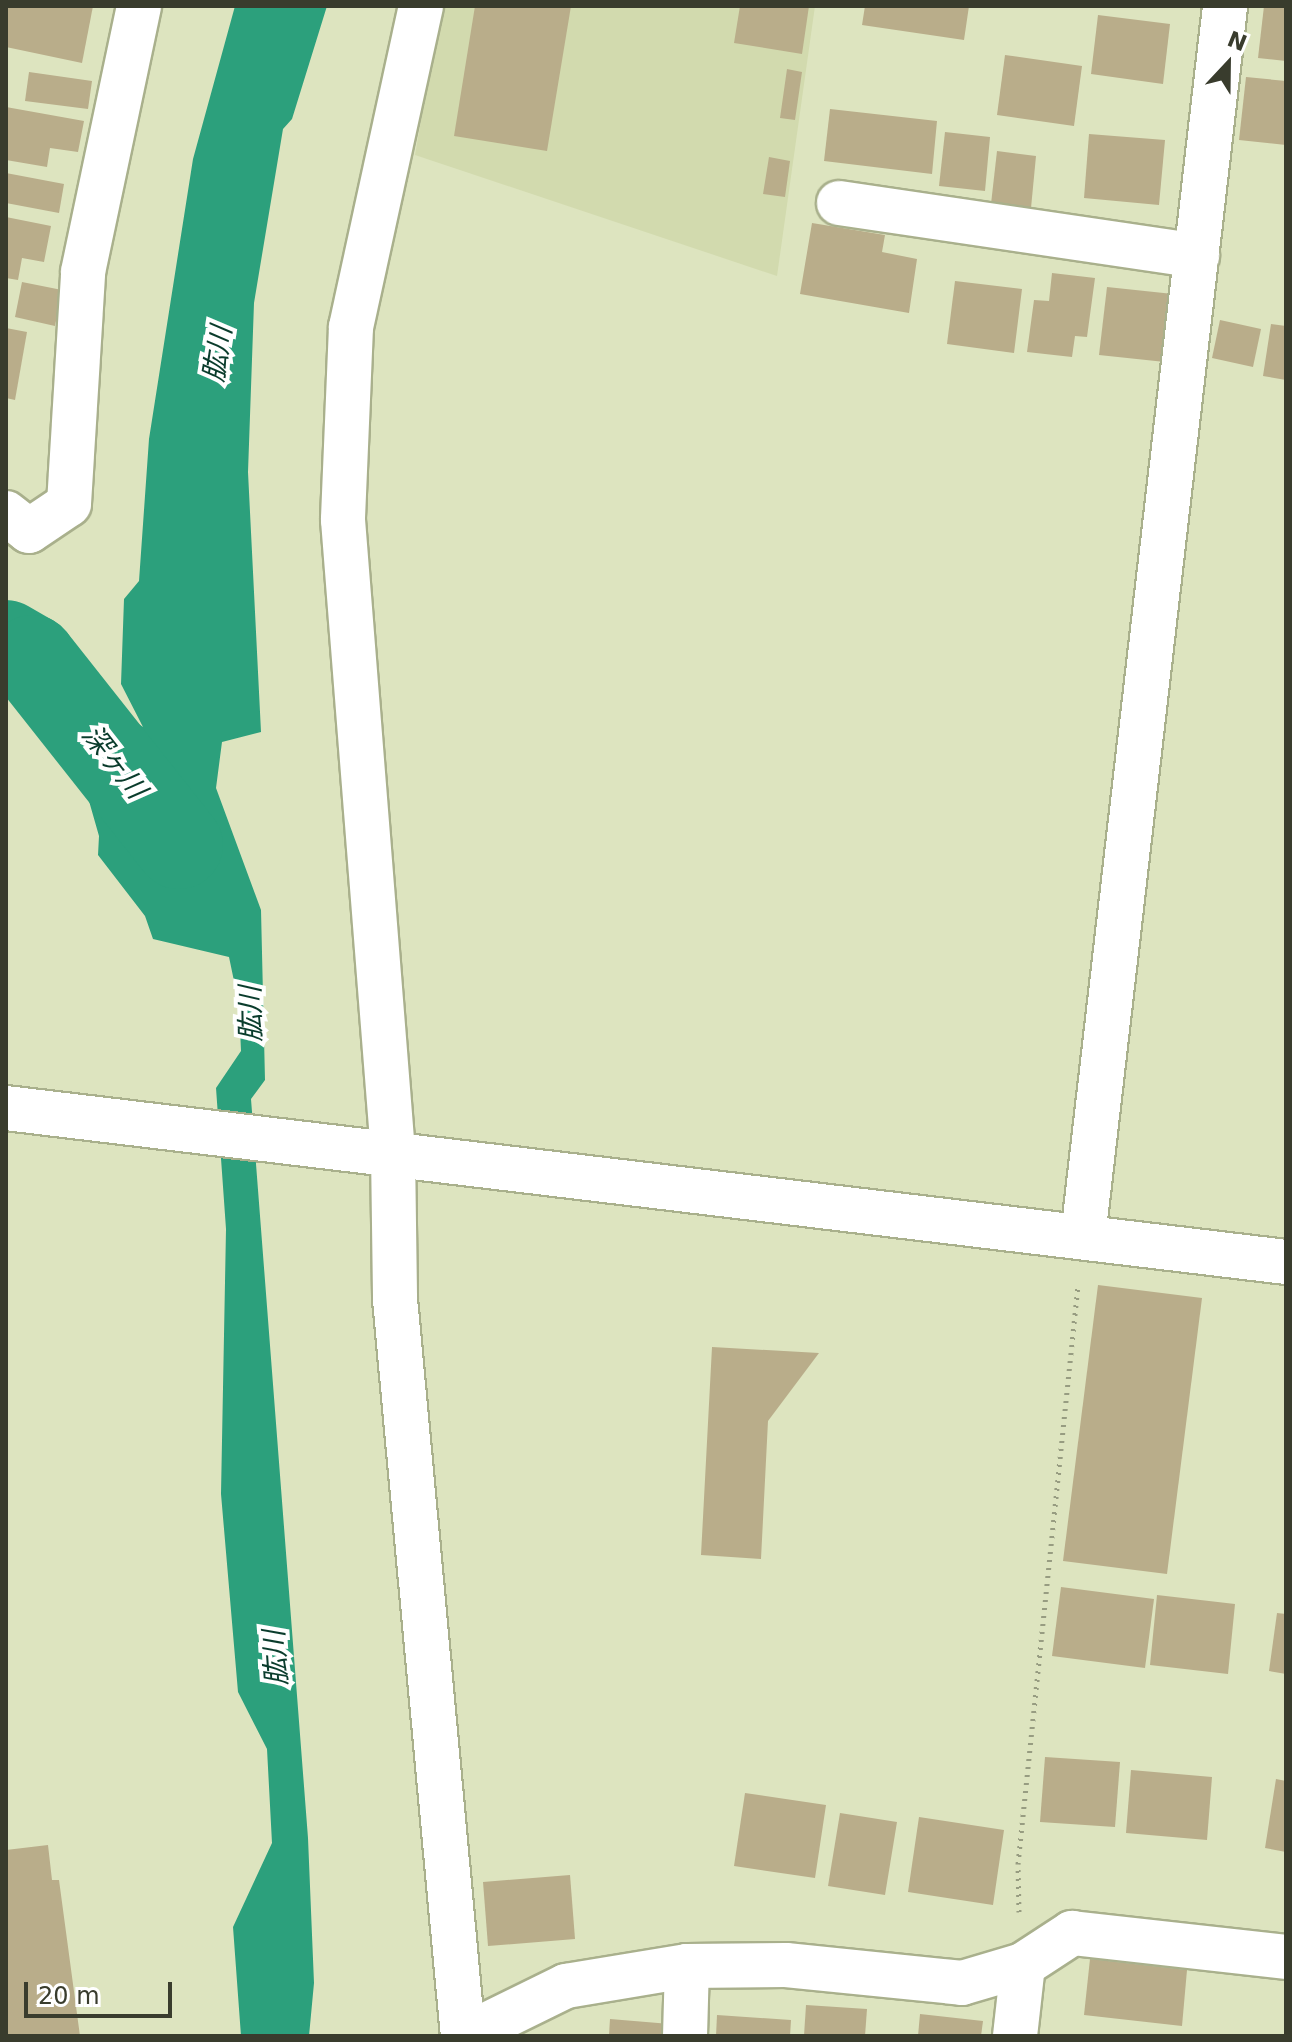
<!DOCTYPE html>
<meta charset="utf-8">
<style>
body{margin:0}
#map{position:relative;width:1292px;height:2042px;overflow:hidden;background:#dde4bf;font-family:"DejaVu Sans","Noto Sans JP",sans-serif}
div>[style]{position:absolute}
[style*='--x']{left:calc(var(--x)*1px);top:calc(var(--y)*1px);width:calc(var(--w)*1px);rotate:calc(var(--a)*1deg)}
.built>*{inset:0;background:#d2daae}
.water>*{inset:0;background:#2ca07c}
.river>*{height:88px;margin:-44px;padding:0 44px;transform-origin:44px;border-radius:44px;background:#2ca07c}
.building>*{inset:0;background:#b9ad8a}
.path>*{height:5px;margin-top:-2.5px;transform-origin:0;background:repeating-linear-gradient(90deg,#979c81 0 2px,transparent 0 8px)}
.roads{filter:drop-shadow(2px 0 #a9b08c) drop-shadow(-2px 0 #a9b08c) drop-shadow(0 2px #a9b08c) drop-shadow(0 -2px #a9b08c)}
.minor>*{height:44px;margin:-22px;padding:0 22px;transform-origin:22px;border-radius:22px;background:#fff}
span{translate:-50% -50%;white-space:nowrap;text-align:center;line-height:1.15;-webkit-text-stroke:8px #fff;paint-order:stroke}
.water-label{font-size:28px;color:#0a3c2c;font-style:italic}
.frame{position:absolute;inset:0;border:8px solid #393c2d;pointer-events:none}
.north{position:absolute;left:1188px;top:24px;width:80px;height:80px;-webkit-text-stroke:6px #fff;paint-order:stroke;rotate:22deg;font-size:22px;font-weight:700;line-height:32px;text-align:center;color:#393c2d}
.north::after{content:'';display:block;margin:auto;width:28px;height:36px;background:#393c2d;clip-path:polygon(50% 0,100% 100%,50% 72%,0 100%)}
.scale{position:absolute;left:24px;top:1982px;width:148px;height:36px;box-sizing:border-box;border:4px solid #393c2d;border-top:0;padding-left:10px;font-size:24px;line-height:28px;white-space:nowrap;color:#393c2d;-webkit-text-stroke:6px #fff;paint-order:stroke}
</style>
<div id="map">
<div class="built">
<i style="clip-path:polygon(441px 6px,815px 6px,777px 276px,415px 155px)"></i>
</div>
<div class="water">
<i style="clip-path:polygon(235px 6px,327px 6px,292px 119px,283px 129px,254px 303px,248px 472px,261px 732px,222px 742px,216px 788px,261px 910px,265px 1080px,251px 1099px,308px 1838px,314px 1983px,309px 2036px,241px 2036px,233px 1927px,272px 1843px,267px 1749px,238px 1692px,221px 1494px,226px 1229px,216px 1088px,241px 1051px,239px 1005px,229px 957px,153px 939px,145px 916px,98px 855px,99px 836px,87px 794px,120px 711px,143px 727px,121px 684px,124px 599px,139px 581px,149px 439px,193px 159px)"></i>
</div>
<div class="river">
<i style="--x:6;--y:644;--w:30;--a:30"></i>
<i style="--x:32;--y:659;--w:237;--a:51.7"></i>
</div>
<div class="building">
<i style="clip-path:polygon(6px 6px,93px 6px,82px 63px,6px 47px)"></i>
<i style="clip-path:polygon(475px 6px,571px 6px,547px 151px,454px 136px)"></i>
<i style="clip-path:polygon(740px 6px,809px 6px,802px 54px,734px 43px)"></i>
<i style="clip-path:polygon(865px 6px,969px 6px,964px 40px,862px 25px)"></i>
<i style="clip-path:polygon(1264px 6px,1286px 6px,1286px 61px,1258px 58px)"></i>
<i style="clip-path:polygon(1098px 15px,1170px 24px,1163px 84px,1091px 74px)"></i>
<i style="clip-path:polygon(1005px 55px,1082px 66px,1074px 126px,997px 115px)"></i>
<i style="clip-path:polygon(787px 69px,802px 72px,795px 120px,780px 118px)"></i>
<i style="clip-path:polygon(29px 72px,92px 81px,88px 109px,25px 101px)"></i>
<i style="clip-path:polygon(1246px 77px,1286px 81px,1286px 145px,1239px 140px)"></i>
<i style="clip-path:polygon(6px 107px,84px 121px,78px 152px,50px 148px,47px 167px,6px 160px)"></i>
<i style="clip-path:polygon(830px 109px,937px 121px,932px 174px,824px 161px)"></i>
<i style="clip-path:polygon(945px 132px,990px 137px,985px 191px,939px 186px)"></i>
<i style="clip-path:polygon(1089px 134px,1165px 140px,1159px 205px,1084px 198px)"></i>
<i style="clip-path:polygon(997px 151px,1036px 156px,1031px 208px,991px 204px)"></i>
<i style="clip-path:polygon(769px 157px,790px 161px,785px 197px,763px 194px)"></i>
<i style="clip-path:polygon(6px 173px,64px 184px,59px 213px,6px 203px)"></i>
<i style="clip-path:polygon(6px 217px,51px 226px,44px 262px,22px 258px,18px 280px,6px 278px)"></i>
<i style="clip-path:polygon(812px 223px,885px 235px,882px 252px,917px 259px,909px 313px,800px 294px)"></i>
<i style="clip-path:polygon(1052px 273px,1095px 278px,1087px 337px,1075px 336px,1072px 357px,1027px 352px,1034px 300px,1049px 301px)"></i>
<i style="clip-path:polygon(955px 281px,1022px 289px,1014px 353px,947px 344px)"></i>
<i style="clip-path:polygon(22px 282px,62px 290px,55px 326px,15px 317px)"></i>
<i style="clip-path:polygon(1107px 287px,1173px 294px,1165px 362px,1099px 355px)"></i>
<i style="clip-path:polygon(1220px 320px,1261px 329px,1253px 367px,1212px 358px)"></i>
<i style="clip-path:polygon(1271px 324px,1286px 326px,1286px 380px,1263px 376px)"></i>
<i style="clip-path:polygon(6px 328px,27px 332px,15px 400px,6px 398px)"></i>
<i style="clip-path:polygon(1098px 1285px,1202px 1298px,1167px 1574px,1063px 1561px)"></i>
<i style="clip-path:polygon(712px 1347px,819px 1353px,768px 1421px,761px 1559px,701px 1555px)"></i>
<i style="clip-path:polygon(1061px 1587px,1154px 1599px,1145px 1668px,1052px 1656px)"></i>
<i style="clip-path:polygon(1157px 1595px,1235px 1604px,1228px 1674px,1150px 1665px)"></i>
<i style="clip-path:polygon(1277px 1613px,1286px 1614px,1286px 1674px,1269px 1671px)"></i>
<i style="clip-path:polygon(1045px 1757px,1120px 1762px,1115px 1827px,1040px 1822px)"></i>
<i style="clip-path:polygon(1131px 1770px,1212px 1777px,1207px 1840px,1126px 1833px)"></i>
<i style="clip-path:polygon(1276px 1779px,1286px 1781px,1286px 1852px,1265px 1848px)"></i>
<i style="clip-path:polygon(745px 1793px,826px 1805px,815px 1878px,734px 1866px)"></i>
<i style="clip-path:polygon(840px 1813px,897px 1822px,885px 1895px,828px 1886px)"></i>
<i style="clip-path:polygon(919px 1817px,1004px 1830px,993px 1905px,908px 1892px)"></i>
<i style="clip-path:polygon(48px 1845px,52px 1880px,59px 1880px,80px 2036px,6px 2036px,6px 1850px)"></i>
<i style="clip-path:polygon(570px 1875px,575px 1939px,488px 1946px,483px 1882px)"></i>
<i style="clip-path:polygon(1090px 1959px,1187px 1970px,1182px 2026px,1084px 2015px)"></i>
<i style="clip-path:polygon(806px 2005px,867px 2009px,865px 2036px,804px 2036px)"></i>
<i style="clip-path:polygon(920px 2014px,983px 2021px,981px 2036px,918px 2036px)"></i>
<i style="clip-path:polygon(717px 2015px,791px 2020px,790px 2036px,716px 2036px)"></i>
<i style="clip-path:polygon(610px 2019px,670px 2024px,670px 2036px,609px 2036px)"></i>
</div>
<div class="path">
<i style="--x:1019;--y:1912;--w:48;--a:-91.2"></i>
<i style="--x:1018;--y:1864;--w:582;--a:-84.08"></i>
</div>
<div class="roads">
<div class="minor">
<i style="--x:421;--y:6;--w:329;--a:102.3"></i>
<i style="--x:351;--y:327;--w:193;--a:92.4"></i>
<i style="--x:343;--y:520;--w:634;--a:85.48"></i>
<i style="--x:393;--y:1152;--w:147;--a:89.2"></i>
<i style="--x:395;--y:1299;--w:740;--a:84.73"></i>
<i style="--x:839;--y:203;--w:362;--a:8.4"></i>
<i style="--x:6;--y:513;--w:29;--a:38"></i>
<i style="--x:29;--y:531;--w:48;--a:-34"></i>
<i style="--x:69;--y:504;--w:232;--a:-86.5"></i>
<i style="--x:83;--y:272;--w:272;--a:-78.1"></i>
<i style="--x:6;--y:1108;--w:1289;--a:6.86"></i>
<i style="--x:1083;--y:1236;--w:1238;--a:-83.41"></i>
<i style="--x:464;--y:2036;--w:114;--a:-26.1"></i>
<i style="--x:566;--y:1986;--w:123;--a:-9.4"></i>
<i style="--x:687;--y:1966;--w:99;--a:-0.6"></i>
<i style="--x:786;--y:1965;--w:177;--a:5.8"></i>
<i style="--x:962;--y:1983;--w:64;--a:-16.4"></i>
<i style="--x:1023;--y:1965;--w:59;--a:-33.1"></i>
<i style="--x:1072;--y:1933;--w:215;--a:6.4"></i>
<i style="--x:685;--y:2036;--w:70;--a:-88.4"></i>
<i style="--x:1015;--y:2036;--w:71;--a:-83.6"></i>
</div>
</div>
<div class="water-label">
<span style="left:218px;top:354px;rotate:-81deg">肱川</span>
<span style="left:114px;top:762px;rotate:52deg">深ヶ川</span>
<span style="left:251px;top:1014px;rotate:-91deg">肱川</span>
<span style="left:276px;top:1658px;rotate:-94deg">肱川</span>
</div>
<div class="frame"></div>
<div class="north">N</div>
<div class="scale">20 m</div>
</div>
